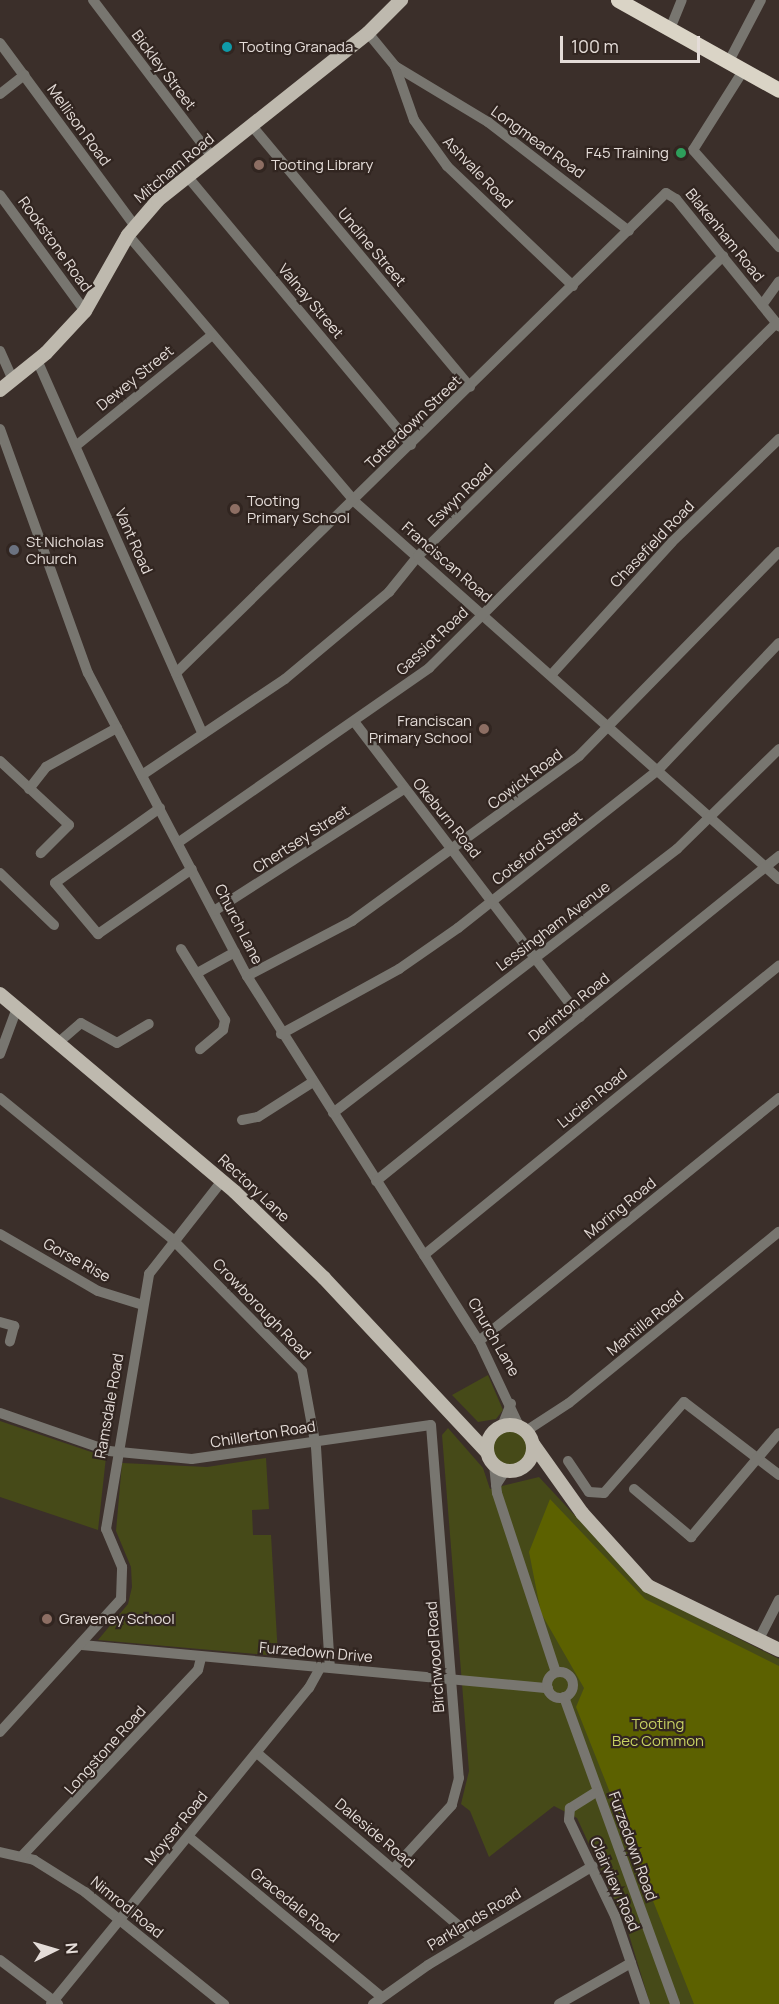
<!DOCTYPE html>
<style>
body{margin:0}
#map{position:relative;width:779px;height:2004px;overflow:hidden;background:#3b2f2a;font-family:Manrope,sans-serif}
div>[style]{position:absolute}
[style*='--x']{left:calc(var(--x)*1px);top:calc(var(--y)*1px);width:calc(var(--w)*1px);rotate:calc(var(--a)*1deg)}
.green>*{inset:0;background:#464a18}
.round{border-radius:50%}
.forest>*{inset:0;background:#5c6100}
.minor>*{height:10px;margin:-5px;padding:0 5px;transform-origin:5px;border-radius:5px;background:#787670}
.minor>.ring{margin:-5px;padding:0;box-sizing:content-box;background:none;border:10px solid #787670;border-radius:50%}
.major>*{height:14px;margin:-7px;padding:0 7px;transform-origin:7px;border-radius:7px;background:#beb9ae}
.major>.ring{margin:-7px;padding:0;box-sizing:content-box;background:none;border:14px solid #beb9ae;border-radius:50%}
.highway>*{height:15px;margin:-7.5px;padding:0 7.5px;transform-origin:7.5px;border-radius:7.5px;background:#dad4c6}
.dots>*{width:16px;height:16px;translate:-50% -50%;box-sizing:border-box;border:3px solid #312520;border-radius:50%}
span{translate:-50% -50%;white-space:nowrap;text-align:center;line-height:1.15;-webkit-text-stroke:4.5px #312520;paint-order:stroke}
.poi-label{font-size:15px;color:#e4dcd8}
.left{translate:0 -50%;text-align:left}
.right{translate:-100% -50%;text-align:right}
.street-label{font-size:15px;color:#e4dcd8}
.park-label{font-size:15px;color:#c8d263}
.north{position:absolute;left:24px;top:1920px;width:60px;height:60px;-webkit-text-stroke:4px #312520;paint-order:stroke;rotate:85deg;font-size:16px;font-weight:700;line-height:24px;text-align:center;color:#e4dcd8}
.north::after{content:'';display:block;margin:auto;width:21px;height:27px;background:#e4dcd8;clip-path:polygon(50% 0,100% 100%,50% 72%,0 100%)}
.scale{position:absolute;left:560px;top:36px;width:140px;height:27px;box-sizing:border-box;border:3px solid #e4dcd8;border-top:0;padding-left:8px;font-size:18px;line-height:21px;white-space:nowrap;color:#e4dcd8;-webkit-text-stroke:4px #312520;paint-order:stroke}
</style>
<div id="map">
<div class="green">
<i style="clip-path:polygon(488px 1375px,503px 1410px,496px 1419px,478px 1422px,452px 1395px)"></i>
<i style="clip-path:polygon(0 1421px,106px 1457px,98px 1530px,0 1497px)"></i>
<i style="clip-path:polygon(448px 1428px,483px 1468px,490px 1489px,539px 1477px,645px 1591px,779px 1659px,779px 2004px,650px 2004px,626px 1925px,577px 1818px,554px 1806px,489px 1857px,470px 1811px,461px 1804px,469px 1771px,442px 1435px)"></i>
<i class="round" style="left:492px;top:1430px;width:36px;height:36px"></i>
<i style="clip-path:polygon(266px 1458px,269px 1509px,252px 1510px,253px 1535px,271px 1535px,278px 1656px,98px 1640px,128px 1604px,132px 1587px,131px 1567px,116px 1531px,122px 1463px,207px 1467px)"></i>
</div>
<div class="forest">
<i style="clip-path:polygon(550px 1499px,645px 1599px,779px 1666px,779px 2004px,694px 2004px,576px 1707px,584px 1688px,541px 1613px,529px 1552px)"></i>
</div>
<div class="minor">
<i style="--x:93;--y:0;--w:197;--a:52.8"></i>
<i style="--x:670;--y:29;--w:31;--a:-68"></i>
<i style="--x:368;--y:33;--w:43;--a:50.7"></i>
<i style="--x:395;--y:66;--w:57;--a:70.6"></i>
<i style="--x:414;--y:120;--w:57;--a:54.3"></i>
<i style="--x:447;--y:166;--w:174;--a:43.6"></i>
<i style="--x:0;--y:43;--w:227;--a:53.6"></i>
<i style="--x:728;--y:63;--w:71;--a:-62.4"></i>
<i style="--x:395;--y:66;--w:109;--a:31.1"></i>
<i style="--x:488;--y:122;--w:178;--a:37.7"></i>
<i style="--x:743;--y:71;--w:93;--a:122.3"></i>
<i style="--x:693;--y:150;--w:130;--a:48.4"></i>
<i style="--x:0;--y:94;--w:31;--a:-38"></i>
<i style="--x:252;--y:126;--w:340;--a:50.1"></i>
<i style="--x:187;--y:176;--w:350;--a:50.2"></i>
<i style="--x:0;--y:195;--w:144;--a:53.8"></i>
<i style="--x:128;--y:235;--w:349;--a:49.6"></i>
<i style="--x:354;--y:501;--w:569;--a:41.65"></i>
<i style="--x:762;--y:305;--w:29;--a:-54"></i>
<i style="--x:0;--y:351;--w:32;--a:66"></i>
<i style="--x:37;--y:360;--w:409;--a:66.1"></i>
<i style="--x:0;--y:429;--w:259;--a:70.2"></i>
<i style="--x:88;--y:673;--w:342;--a:62.3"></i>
<i style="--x:247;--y:976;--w:432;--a:57.6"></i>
<i style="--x:479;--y:1341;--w:96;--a:64.8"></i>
<i style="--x:77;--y:445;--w:174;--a:-39.2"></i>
<i style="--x:176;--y:673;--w:686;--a:-44.41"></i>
<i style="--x:666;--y:193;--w:12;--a:31"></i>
<i style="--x:676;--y:199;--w:164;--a:51"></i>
<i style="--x:552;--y:674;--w:178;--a:-47.7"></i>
<i style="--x:672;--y:542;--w:149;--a:-43.9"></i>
<i style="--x:356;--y:724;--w:369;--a:52.6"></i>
<i style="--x:0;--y:761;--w:94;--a:42.8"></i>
<i style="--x:69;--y:825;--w:40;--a:135"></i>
<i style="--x:142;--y:775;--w:172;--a:-33.9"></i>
<i style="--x:285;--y:679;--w:136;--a:-39.9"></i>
<i style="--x:389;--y:592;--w:46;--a:-51.1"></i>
<i style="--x:418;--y:556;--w:428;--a:-44.5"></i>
<i style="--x:29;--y:789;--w:28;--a:-52"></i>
<i style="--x:46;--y:767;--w:81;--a:-28.8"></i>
<i style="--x:160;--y:808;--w:129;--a:144.5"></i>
<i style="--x:55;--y:883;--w:67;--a:49.9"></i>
<i style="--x:98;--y:934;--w:114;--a:-34.7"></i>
<i style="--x:179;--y:842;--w:305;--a:-34.8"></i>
<i style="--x:429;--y:668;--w:489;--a:-44.8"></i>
<i style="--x:0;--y:873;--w:75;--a:43.9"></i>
<i style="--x:214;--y:911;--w:226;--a:-32.7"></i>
<i style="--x:181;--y:949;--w:84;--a:58.2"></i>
<i style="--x:225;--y:1020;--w:10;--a:101"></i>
<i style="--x:223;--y:1030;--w:30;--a:140"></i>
<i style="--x:199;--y:972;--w:41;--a:-29.1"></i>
<i style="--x:247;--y:976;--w:119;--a:-27.6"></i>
<i style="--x:352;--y:921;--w:281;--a:-36"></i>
<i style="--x:579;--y:756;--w:286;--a:-45.6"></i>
<i style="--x:281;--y:1034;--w:135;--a:-28.8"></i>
<i style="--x:399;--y:969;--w:72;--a:-34.8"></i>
<i style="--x:458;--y:928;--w:256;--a:-38.3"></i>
<i style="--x:659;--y:769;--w:174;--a:-46.4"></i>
<i style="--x:59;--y:1042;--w:29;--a:-41"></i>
<i style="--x:81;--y:1023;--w:41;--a:29.1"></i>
<i style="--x:117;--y:1043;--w:37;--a:-31"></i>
<i style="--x:0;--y:1054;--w:49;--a:-69.7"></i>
<i style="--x:0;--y:1098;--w:222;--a:39.3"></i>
<i style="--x:172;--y:1239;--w:185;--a:45.4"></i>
<i style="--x:302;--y:1371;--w:77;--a:79.6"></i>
<i style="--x:316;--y:1447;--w:221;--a:86.4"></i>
<i style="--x:333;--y:1113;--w:434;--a:-37.5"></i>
<i style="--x:677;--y:849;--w:143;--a:-44.4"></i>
<i style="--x:242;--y:1120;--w:16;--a:-11"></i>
<i style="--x:258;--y:1117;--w:65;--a:-32.5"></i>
<i style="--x:376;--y:1181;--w:518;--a:-38.88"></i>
<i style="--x:0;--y:1234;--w:113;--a:30.2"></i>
<i style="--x:98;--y:1291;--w:47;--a:17.3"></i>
<i style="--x:424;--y:1255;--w:458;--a:-39.2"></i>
<i style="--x:0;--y:1322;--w:15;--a:16"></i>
<i style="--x:14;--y:1326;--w:16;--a:105"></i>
<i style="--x:479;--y:1341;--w:386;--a:-39"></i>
<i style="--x:0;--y:1413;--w:115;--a:19.2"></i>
<i style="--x:109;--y:1451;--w:83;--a:5.5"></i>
<i style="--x:192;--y:1459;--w:241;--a:-8.1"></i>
<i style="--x:431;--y:1425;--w:354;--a:85.5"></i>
<i style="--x:459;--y:1778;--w:28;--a:105"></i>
<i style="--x:452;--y:1805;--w:86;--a:132.6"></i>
<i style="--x:502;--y:1426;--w:24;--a:-68"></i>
<i style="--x:526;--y:1431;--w:51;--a:-33.1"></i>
<i style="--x:569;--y:1403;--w:271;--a:-39.2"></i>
<i style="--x:568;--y:1461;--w:37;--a:56"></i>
<i style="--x:589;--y:1492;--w:15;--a:4"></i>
<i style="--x:604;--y:1493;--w:121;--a:-48.7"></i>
<i style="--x:684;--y:1402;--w:120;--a:37.5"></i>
<i style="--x:494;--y:1465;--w:28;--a:84"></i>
<i style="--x:497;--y:1493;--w:188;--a:71.8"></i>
<i style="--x:496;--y:1485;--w:17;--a:-57"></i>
<i style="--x:634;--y:1489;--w:75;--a:40.1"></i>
<i style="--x:691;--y:1537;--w:136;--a:-49.8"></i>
<i style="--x:759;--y:1639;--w:44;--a:-62.9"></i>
<i style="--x:82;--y:1645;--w:468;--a:5.3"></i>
<i class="ring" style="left:547px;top:1672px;width:16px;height:16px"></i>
<i style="--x:564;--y:1697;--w:326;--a:70.1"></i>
<i style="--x:0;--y:1732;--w:180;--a:-47.7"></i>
<i style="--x:121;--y:1599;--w:32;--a:-88"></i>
<i style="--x:122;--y:1567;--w:41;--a:-112.8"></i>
<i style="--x:106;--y:1529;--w:259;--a:-80.4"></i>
<i style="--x:149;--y:1274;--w:118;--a:-51.9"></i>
<i style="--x:257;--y:1753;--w:283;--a:40.6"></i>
<i style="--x:596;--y:1792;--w:31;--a:148"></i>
<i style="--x:570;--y:1808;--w:12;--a:95"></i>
<i style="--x:569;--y:1820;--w:106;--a:64.4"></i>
<i style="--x:615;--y:1916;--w:93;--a:71.2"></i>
<i style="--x:189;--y:1837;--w:251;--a:39.7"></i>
<i style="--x:0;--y:1852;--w:35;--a:13"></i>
<i style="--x:34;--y:1860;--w:60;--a:32.1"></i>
<i style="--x:85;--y:1892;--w:179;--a:38.9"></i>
<i style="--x:22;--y:1856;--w:256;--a:-46.6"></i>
<i style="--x:198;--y:1670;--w:12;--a:-76"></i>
<i style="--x:0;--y:1960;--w:73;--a:37.2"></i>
<i style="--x:51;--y:2004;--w:408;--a:-50.8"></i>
<i style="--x:309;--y:1688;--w:23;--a:-61"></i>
<i style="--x:373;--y:2004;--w:67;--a:-35.3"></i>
<i style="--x:428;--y:1965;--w:192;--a:-31"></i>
<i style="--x:559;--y:2004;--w:83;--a:-29.7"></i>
</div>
<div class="major">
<i style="--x:0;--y:390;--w:59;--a:-38.8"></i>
<i style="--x:46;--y:353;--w:57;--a:-47.1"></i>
<i style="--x:85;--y:311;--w:87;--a:-60.5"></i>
<i style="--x:128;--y:235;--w:46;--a:-49.4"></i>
<i style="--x:158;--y:200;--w:268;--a:-38.5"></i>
<i style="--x:368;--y:33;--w:47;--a:-45"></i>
<i style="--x:0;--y:994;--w:307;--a:40.1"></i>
<i style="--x:235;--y:1192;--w:124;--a:44"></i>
<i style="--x:324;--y:1278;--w:238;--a:46.9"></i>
<i class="ring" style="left:487px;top:1425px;width:32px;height:32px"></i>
<i style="--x:533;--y:1444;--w:85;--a:54.6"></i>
<i style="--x:582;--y:1513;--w:98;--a:47.9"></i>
<i style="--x:648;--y:1586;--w:146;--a:26"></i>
</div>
<div class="highway">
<i style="--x:618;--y:0;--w:184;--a:29.2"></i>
</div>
<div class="dots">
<i style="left:227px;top:47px;background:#0f9aa8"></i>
<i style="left:681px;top:153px;background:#2e9e5b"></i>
<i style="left:259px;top:165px;background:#8d6e63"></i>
<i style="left:235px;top:509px;background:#8d6e63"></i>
<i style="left:14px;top:550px;background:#6b7280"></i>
<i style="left:484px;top:729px;background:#8d6e63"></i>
<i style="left:47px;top:1619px;background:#8d6e63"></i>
</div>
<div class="poi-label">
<span class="left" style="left:239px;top:47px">Tooting Granada</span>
<span class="right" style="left:669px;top:153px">F45 Training</span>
<span class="left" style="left:271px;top:165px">Tooting Library</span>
<span class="left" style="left:247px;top:509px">Tooting<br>Primary School</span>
<span class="left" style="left:26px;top:550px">St Nicholas<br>Church</span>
<span class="right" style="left:472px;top:729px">Franciscan<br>Primary School</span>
<span class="left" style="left:59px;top:1619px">Graveney School</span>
</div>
<div class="street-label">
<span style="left:164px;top:70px;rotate:53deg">Bickley Street</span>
<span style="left:79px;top:125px;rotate:54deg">Mellison Road</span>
<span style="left:538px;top:142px;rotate:36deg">Longmead Road</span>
<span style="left:174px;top:168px;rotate:-40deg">Mitcham Road</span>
<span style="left:478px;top:172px;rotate:46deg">Ashvale Road</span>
<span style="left:725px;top:235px;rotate:51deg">Blakenham Road</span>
<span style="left:55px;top:244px;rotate:54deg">Rookstone Road</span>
<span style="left:372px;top:247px;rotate:50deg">Undine Street</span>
<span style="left:311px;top:301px;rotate:50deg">Valnay Street</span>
<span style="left:135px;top:378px;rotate:-39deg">Dewey Street</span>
<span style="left:413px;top:422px;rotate:-44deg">Totterdown Street</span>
<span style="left:460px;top:495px;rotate:-44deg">Eswyn Road</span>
<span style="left:134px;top:541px;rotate:66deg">Vant Road</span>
<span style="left:652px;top:544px;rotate:-46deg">Chasefield Road</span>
<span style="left:447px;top:562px;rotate:41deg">Franciscan Road</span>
<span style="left:432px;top:641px;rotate:-43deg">Gassiot Road</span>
<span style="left:525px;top:779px;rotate:-37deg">Cowick Road</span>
<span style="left:447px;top:818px;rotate:51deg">Okeburn Road</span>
<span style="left:301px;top:839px;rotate:-33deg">Chertsey Street</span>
<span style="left:537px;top:848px;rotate:-38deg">Coteford Street</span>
<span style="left:239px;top:924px;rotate:63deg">Church Lane</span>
<span style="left:553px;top:926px;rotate:-37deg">Lessingham Avenue</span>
<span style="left:569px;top:1007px;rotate:-39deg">Derinton Road</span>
<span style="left:592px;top:1098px;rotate:-39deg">Lucien Road</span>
<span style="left:254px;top:1188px;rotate:43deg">Rectory Lane</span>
<span style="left:620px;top:1208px;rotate:-39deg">Moring Road</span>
<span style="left:77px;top:1260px;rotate:29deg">Gorse Rise</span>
<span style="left:262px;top:1309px;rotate:46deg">Crowborough Road</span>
<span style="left:645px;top:1323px;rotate:-39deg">Mantilla Road</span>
<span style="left:494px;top:1337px;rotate:60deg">Church Lane</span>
<span style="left:109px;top:1406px;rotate:-80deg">Ramsdale Road</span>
<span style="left:263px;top:1434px;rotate:-9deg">Chillerton Road</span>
<span style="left:316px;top:1652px;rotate:5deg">Furzedown Drive</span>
<span style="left:435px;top:1657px;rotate:-94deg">Birchwood Road</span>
<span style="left:105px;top:1750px;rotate:-48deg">Longstone Road</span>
<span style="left:176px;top:1828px;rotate:-51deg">Moyser Road</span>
<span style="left:375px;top:1833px;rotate:40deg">Daleside Road</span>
<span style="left:633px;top:1846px;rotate:70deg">Furzedown Road</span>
<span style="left:615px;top:1884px;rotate:66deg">Clairview Road</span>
<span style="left:295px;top:1905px;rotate:39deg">Gracedale Road</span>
<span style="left:127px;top:1907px;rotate:39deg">Nimrod Road</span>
<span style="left:474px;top:1919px;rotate:-31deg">Parklands Road</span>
</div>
<div class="park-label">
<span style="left:658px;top:1732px">Tooting<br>Bec Common</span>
</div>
<div class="north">N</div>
<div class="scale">100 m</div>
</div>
